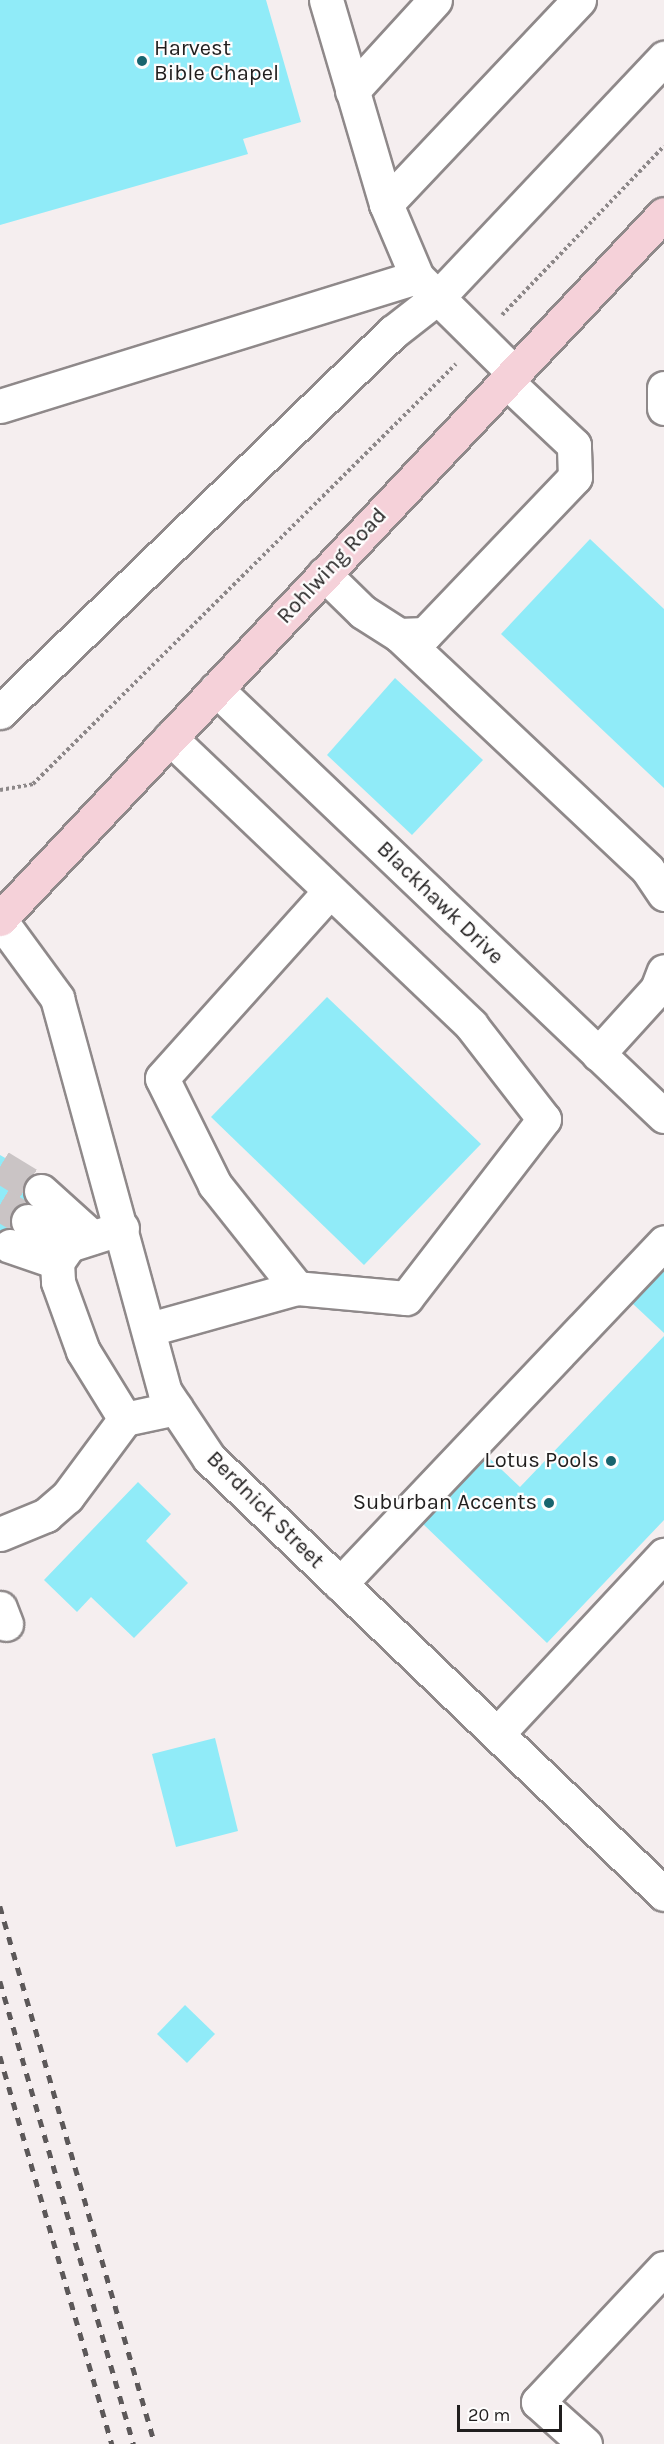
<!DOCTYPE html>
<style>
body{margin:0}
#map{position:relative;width:664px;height:2444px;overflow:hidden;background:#f5eeef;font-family:Karla,sans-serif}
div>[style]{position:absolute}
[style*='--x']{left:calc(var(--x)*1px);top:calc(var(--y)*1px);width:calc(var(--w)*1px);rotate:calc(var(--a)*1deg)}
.building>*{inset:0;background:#90ebf8}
.minor-tunnel>*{height:33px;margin-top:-16.5px;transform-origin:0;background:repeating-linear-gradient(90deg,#cac4c5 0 33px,transparent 0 49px)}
.path>*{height:4px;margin-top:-2px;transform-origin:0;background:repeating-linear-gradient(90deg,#8d8889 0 3px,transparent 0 6px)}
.roads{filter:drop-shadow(2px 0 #8f898a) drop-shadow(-2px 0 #8f898a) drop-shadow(0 2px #8f898a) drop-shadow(0 -2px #8f898a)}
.minor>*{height:33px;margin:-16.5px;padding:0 16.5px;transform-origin:16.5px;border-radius:16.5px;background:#fff}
.major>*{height:33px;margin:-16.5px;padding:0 16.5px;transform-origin:16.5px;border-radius:16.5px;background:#f5d1d9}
.rail>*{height:4.5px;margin-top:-2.25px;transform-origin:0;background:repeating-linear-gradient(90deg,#5c5859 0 8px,transparent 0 16px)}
.dots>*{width:16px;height:16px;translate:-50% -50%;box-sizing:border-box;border:3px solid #fefdfd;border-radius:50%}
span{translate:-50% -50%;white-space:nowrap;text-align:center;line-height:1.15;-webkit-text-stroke:4.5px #fefdfd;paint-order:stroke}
.poi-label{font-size:22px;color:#201e1e}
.left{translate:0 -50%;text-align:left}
.right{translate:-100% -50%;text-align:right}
.street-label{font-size:22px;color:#201e1e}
.scale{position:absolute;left:457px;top:2405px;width:105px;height:27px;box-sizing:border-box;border:3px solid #201e1e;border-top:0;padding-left:8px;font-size:18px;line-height:21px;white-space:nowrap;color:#201e1e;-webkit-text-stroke:4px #fefdfd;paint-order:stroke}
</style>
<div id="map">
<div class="building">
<i style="clip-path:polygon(0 0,266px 0,301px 122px,243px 139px,248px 154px,0 225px)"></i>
<i style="clip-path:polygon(590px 539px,664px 609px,664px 788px,501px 634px)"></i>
<i style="clip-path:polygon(395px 678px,483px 760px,412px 835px,327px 755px)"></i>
<i style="clip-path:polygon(327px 997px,481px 1144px,364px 1265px,211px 1117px)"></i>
<i style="clip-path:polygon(0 1155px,33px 1174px,23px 1187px,27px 1203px,12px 1211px,11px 1228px,0 1231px)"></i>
<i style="clip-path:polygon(664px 1269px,664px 1333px,632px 1303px)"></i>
<i style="clip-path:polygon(664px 1336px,664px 1520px,547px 1643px,423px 1524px,487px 1456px,520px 1487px)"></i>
<i style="clip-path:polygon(138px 1482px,171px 1514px,146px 1541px,188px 1583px,134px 1638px,91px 1597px,77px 1612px,44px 1580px)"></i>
<i style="clip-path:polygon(215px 1738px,238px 1831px,176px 1847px,152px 1754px)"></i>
<i style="clip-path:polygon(185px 2005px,215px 2034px,187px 2063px,157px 2034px)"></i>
</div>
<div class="minor-tunnel">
<i style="--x:0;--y:1166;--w:48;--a:31.4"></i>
<i style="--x:0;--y:1204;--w:33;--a:31"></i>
</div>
<div class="path">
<i style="--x:502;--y:315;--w:234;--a:-46.2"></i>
<i style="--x:0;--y:790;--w:34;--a:-10"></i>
<i style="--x:33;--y:784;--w:596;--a:-44.8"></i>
</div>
<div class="roads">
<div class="minor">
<i style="--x:326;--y:0;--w:213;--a:73.6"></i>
<i style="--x:386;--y:204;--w:79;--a:67"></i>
<i style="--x:352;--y:91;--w:123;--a:-47.6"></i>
<i style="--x:386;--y:204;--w:281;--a:-46.6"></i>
<i style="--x:664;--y:388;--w:20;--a:90"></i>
<i style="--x:0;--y:406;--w:436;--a:-17.2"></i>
<i style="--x:417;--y:277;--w:136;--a:44.7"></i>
<i style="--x:324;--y:574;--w:54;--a:44.3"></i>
<i style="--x:363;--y:612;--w:43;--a:32.6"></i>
<i style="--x:399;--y:635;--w:26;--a:-2"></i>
<i style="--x:425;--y:634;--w:217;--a:-46.3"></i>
<i style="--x:575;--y:477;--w:32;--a:-92"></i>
<i style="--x:574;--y:445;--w:93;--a:-136.7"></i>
<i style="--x:399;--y:635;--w:342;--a:43.3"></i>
<i style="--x:648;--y:870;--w:29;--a:56"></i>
<i style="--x:216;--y:689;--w:619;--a:43.63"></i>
<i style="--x:0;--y:712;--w:547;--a:-44.04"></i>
<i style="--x:393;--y:332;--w:58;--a:-38"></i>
<i style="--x:439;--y:296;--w:328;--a:-46.6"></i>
<i style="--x:170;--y:738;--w:416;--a:43.6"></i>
<i style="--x:471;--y:1025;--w:119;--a:52.2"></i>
<i style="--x:544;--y:1119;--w:226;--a:127.6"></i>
<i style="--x:406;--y:1298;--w:109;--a:-174.8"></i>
<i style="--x:297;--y:1288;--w:132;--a:-128.5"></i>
<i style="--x:215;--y:1185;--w:119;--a:-116.4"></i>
<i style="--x:162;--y:1078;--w:251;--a:-48.1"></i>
<i style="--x:0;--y:920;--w:97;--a:53.8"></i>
<i style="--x:57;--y:998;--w:409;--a:74.7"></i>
<i style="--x:165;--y:1392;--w:79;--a:56.3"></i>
<i style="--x:209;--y:1458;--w:630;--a:43.78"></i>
<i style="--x:598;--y:1054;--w:88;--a:-47.8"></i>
<i style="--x:657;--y:989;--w:19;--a:-69"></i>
<i style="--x:41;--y:1191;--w:69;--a:42"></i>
<i style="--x:28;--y:1221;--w:48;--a:30.3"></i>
<i style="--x:122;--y:1228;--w:56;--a:162.2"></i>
<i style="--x:69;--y:1245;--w:21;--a:125"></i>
<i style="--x:57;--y:1262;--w:20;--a:87"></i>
<i style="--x:58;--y:1282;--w:73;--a:70.1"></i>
<i style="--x:83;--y:1351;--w:80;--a:58.3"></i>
<i style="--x:125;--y:1419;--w:52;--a:-12.2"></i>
<i style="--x:10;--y:1246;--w:50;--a:18.8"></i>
<i style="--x:150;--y:1329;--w:153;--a:-15.6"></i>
<i style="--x:0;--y:1534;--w:50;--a:-22.4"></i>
<i style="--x:46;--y:1515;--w:28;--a:-41"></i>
<i style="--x:67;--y:1497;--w:97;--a:-53.4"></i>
<i style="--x:340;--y:1584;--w:471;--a:-46.5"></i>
<i style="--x:0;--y:1608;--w:17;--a:69"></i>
<i style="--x:497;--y:1734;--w:245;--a:-47"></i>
<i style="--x:585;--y:2444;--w:63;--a:-138.2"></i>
<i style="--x:538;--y:2402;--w:184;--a:-46.8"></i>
</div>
<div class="major">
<i style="--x:0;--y:919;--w:968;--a:-46.72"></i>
</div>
</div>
<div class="rail">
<i style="--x:0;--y:1906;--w:560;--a:73.93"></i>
<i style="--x:0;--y:1981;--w:482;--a:73.9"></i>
<i style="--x:0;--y:2056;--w:404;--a:73.9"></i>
</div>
<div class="dots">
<i style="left:142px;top:61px;background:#18646e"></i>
<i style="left:611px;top:1461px;background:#18646e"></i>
<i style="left:549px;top:1503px;background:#18646e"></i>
</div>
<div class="poi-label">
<span class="left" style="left:154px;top:61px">Harvest<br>Bible Chapel</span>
<span class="right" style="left:599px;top:1461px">Lotus Pools</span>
<span class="right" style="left:537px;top:1503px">Suburban Accents</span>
</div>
<div class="street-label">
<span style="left:332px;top:566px;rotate:-47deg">Rohlwing Road</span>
<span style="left:440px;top:903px;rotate:44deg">Blackhawk Drive</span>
<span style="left:265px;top:1510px;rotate:45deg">Berdnick Street</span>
</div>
<div class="scale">20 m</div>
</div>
